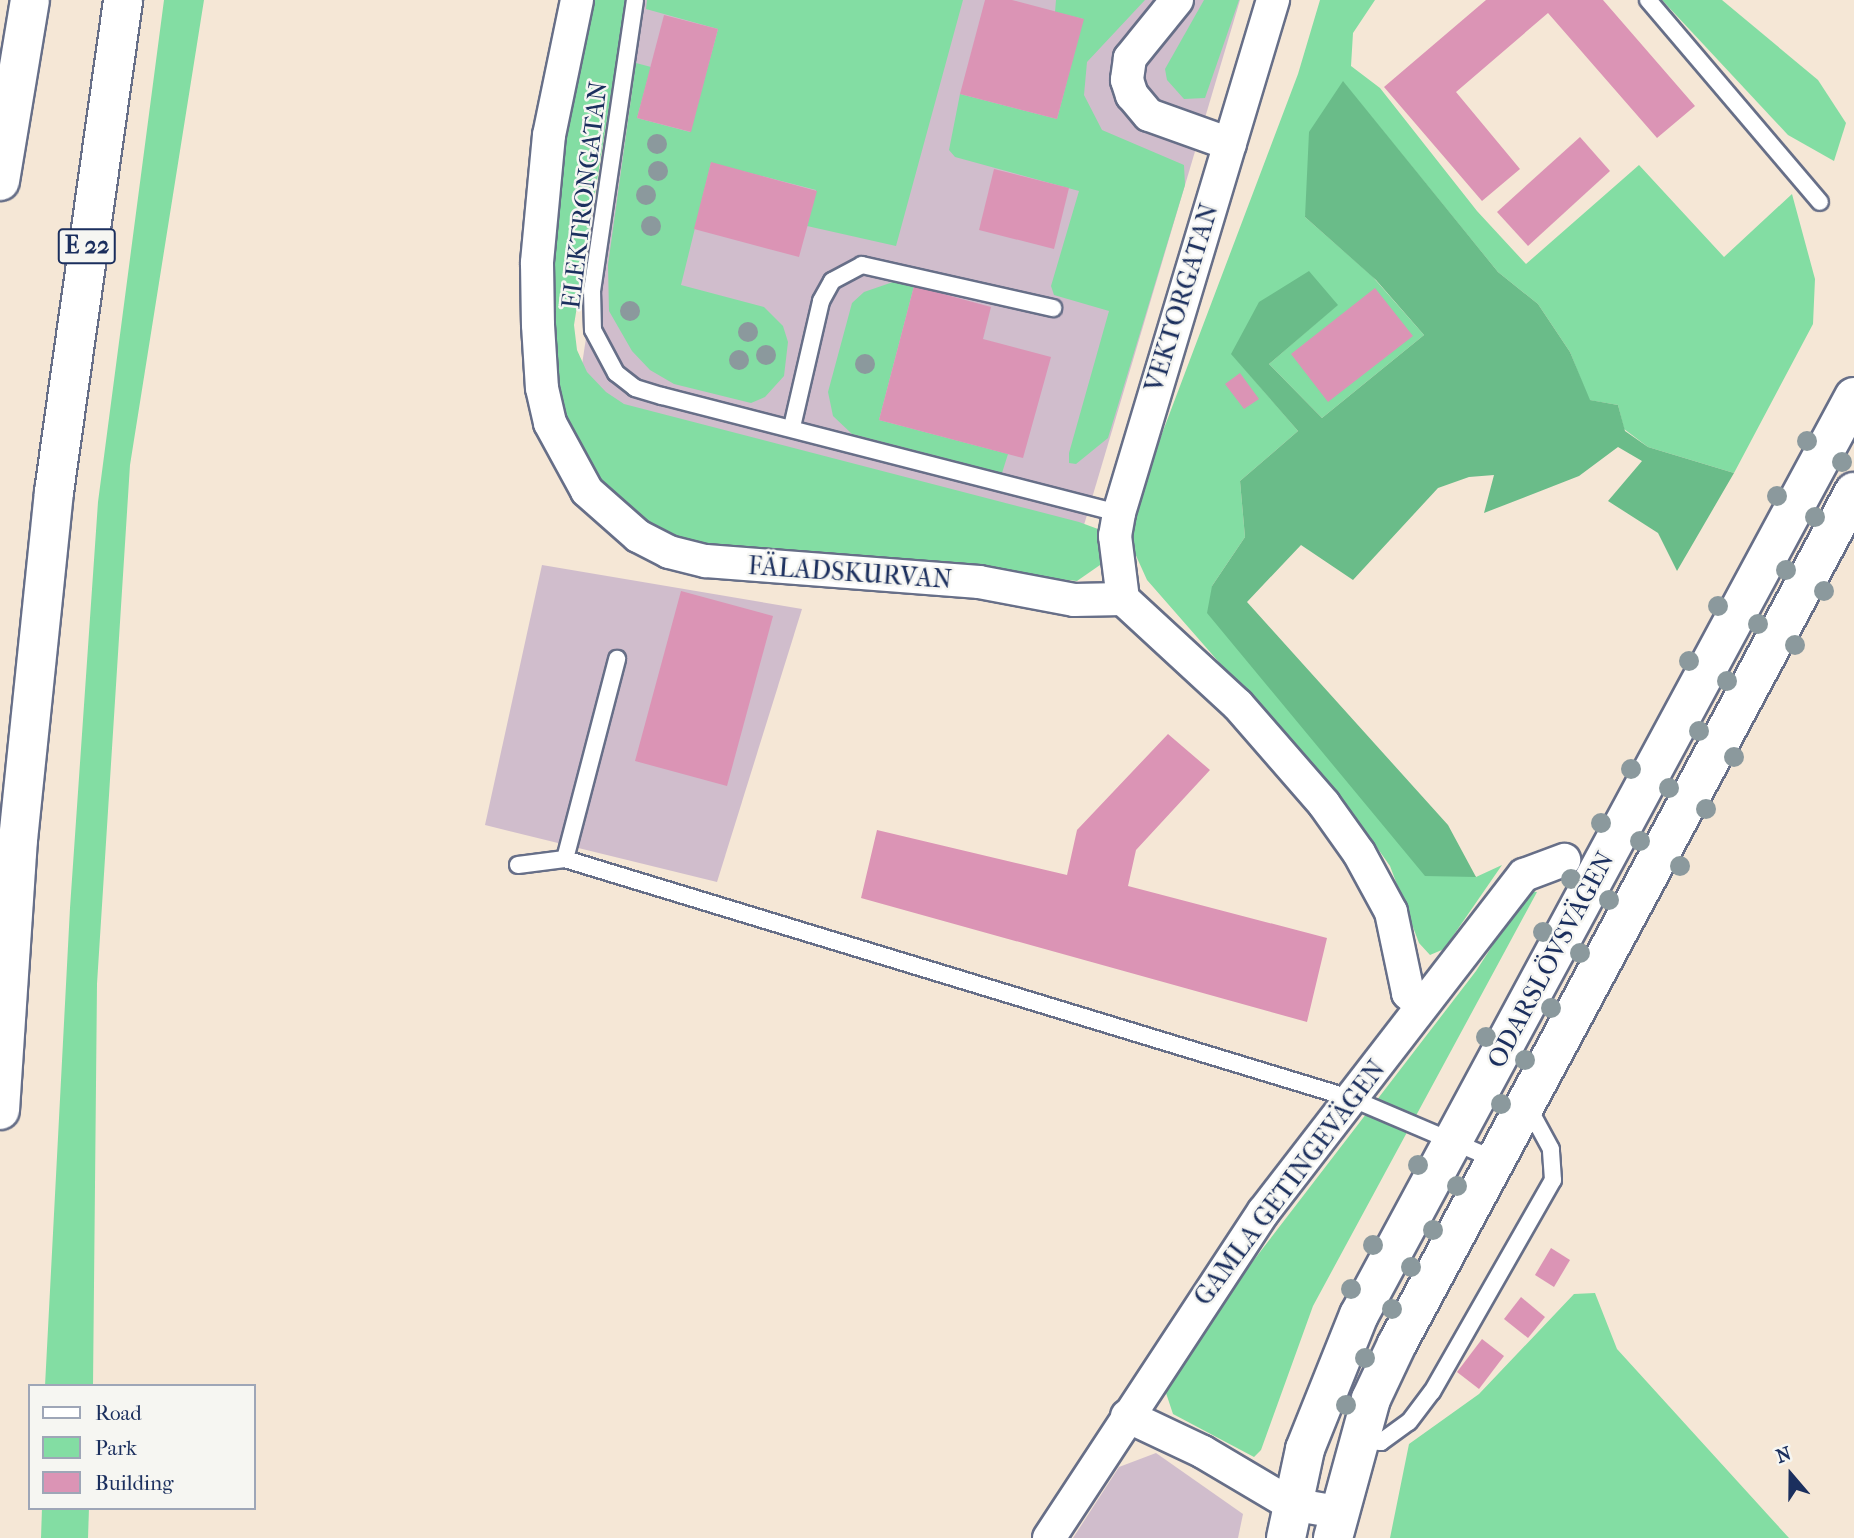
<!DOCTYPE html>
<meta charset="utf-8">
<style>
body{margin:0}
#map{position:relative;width:1854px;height:1538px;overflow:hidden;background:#f5e7d6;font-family:"IM FELL French Canon",serif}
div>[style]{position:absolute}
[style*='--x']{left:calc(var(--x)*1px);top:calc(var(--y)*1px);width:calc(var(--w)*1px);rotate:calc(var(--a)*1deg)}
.industrial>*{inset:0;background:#d0bdcc}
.green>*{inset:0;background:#83dda3}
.forest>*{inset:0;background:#6abc89}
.building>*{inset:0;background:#db94b5}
.roads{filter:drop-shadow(2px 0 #676f88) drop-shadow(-2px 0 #676f88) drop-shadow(0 2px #676f88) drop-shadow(0 -2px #676f88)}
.lane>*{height:16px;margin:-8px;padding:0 8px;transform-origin:8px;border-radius:8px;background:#fff}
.street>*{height:32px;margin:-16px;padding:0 16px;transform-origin:16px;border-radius:16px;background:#fff}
.secondary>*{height:38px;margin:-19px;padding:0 19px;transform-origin:19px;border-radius:19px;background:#fff}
.highway>*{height:38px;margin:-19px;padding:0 19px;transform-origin:19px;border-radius:19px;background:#fff}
.trees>*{width:20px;height:20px;margin:-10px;border-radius:50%;background:#8b999d}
span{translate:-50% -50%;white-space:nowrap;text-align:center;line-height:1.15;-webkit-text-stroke:5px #f6f6f2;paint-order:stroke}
.shield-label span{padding:2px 5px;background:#f6f6f2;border:2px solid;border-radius:5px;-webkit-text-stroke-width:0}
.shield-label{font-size:24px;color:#1b2f5e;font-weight:700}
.street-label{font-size:26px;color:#1b2f5e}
.legend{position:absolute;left:28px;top:1384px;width:228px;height:126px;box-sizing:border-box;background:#f6f6f2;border:2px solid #9ea6b7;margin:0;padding:9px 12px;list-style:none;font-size:21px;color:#1b2f5e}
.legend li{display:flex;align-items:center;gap:14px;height:35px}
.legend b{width:35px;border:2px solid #9ea6b7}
.north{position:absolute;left:1756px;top:1440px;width:70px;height:70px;-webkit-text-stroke:5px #f6f6f2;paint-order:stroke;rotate:340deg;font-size:19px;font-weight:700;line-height:28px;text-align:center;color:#1b2f5e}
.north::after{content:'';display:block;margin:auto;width:24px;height:32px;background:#1b2f5e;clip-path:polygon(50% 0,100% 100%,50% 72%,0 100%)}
</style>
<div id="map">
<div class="industrial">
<i style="clip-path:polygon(637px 0,1240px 0,1084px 525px,575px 411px)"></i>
<i style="clip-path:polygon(542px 565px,802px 609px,717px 882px,485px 825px)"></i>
<i style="clip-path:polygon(1156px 1453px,1243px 1514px,1238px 1538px,1073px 1538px,1119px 1467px)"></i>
</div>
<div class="green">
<i style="clip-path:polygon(164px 0,204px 0,130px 465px,97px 984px,93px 1386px,45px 1386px,70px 908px,98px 502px)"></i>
<i style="clip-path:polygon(584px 0,626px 0,574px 325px,577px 350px,587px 372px,606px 392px,624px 404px,1079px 522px,1098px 529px,1103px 547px,1100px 565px,1077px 581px,827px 554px,701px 548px,636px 519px,608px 494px,570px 427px,556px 383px,550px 265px,567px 85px)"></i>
<i style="clip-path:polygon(647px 0,963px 0,896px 246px,807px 226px,816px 190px,711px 163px,681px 285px,764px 307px,783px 326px,788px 342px,784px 376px,765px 397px,751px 403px,674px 384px,650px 370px,632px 351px,609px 311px,608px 265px,636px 63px,651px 67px,637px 118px,690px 132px,718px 29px,646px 9px)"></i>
<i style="clip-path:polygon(1056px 0,1145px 0,1087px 62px,1084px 95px,1102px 130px,1184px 165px,1185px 185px,1108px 438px,1076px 464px,1069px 463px,1069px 453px,1109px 311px,1054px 295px,1051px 286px,1079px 191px,955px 157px,949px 150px,960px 94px,1057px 119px,1083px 19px,1055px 12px)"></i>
<i style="clip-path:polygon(1204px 0,1239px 0,1205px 98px,1184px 99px,1167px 80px,1165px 69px)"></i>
<i style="clip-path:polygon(1320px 0,1375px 0,1353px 33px,1351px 66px,1380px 88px,1477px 211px,1526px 264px,1639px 165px,1724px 257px,1792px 194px,1815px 279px,1813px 324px,1734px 473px,1648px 447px,1624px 429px,1618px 405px,1589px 400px,1570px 352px,1538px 304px,1498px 272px,1343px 82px,1305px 217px,1372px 276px,1424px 335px,1322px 418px,1269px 364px,1337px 305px,1232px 354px,1298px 431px,1240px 481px,1245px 537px,1212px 586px,1476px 877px,1502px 865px,1444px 949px,1430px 955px,1419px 943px,1390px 866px,1359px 822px,1147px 580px,1133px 549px,1131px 532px,1149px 468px,1298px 74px)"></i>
<i style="clip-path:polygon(1662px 0,1722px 0,1818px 80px,1846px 123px,1834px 161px,1788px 135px)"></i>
<i style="clip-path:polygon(893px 282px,914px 286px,879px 420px,1008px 454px,1002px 473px,852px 434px,833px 416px,828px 392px,852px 303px,864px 292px)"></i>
<i style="clip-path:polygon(1528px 891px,1537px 892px,1313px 1306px,1261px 1450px,1254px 1457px,1173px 1414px,1166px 1393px,1167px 1373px,1476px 971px)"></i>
<i style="clip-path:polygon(1595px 1293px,1617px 1349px,1789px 1538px,1390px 1538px,1409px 1444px,1479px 1394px,1574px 1294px)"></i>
<i style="clip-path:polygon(42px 1508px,89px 1508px,88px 1538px,41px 1538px)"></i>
</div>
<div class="forest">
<i style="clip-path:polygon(1343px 81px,1498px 272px,1538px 304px,1570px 352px,1590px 400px,1618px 405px,1625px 431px,1648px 447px,1734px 473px,1677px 571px,1658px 533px,1608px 501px,1642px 461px,1618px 447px,1579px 476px,1484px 513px,1494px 475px,1469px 477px,1438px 488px,1353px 580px,1301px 545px,1247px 602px,1448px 825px,1476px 877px,1425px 876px,1207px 613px,1212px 586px,1245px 537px,1240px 481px,1298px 431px,1231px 354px,1259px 302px,1309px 271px,1338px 305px,1269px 364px,1322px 418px,1424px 335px,1376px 280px,1305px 217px,1309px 132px)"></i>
</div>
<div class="building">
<i style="clip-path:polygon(985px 0,1012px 0,1084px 19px,1057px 119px,960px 94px)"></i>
<i style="clip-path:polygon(1486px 0,1603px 0,1695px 106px,1657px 138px,1548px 13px,1456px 92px,1520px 169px,1482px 201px,1384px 87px)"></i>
<i style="clip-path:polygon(664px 15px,718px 29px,691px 132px,637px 118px)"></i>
<i style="clip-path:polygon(1580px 137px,1610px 171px,1528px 246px,1497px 212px)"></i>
<i style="clip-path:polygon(711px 162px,817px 191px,799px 257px,694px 229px)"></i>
<i style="clip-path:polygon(994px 169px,1069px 188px,1054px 249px,979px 230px)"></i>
<i style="clip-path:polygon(914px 286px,991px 307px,983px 339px,1051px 357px,1023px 458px,879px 420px)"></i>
<i style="clip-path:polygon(1375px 288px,1413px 336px,1328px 402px,1291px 354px)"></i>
<i style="clip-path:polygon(1240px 373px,1259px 399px,1244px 409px,1225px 384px)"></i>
<i style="clip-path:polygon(681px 591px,773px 616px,727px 786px,635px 761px)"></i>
<i style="clip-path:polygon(1168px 734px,1210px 770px,1136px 850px,1128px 886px,1327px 938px,1307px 1022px,861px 898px,877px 830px,1067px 875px,1077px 830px)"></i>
<i style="clip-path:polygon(1551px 1248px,1570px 1260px,1554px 1287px,1535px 1275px)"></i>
<i style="clip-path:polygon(1521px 1297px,1545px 1317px,1528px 1338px,1504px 1319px)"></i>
<i style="clip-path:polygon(1482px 1339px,1504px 1356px,1479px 1389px,1457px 1372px)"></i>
</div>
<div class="roads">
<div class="lane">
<i style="--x:635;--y:0;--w:293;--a:98.4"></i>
<i style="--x:592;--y:290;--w:40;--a:88.6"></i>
<i style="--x:593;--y:330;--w:49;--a:61.9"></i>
<i style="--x:616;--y:373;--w:24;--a:38"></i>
<i style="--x:635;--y:388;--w:28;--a:17"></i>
<i style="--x:662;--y:396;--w:472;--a:14.4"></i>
<i style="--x:1648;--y:0;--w:265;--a:49.6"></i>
<i style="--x:792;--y:427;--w:129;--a:-77"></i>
<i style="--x:821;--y:301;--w:23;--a:-61"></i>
<i style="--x:832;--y:281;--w:34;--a:-28"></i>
<i style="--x:862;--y:265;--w:196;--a:12.7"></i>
<i style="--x:565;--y:859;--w:207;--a:-75.4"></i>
<i style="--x:518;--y:865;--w:47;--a:-7.3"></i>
<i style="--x:565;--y:859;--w:824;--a:16.94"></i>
<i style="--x:1353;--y:1099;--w:155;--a:23.1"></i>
<i style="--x:1358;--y:1440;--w:23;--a:5"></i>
<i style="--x:1381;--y:1442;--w:34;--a:-36"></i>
<i style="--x:1409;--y:1422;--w:38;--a:-53"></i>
<i style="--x:1432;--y:1392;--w:244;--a:-60.3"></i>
<i style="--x:1553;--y:1180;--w:31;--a:-94"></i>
<i style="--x:1551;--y:1149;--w:50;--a:-118.6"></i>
</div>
<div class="street">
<i style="--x:577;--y:0;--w:138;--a:101.7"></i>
<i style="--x:549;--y:135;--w:129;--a:95.4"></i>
<i style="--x:537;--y:263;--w:62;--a:89.1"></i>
<i style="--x:538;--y:325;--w:63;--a:86.4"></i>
<i style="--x:542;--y:388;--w:36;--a:77"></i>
<i style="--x:550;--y:423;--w:77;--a:61.4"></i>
<i style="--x:587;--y:491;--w:68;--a:41.4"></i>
<i style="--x:638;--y:536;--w:35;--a:27"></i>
<i style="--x:669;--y:552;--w:38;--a:14"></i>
<i style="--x:706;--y:561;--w:274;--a:4.4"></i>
<i style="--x:979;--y:582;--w:97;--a:10.7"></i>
<i style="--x:1074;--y:600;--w:49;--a:-1.2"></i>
<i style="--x:1123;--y:599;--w:156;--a:42.7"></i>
<i style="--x:1238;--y:705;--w:131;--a:49"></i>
<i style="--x:1324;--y:804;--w:60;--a:54.5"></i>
<i style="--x:1359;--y:853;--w:67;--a:61.5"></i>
<i style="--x:1391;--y:912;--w:83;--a:78.1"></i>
<i style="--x:1408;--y:993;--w:18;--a:43"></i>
<i style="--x:1177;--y:0;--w:75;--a:129"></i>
<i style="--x:1130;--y:58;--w:22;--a:98"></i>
<i style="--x:1127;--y:80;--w:16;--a:72"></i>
<i style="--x:1132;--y:95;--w:26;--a:50"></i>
<i style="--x:1149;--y:115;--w:86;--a:19.7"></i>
<i style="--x:1123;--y:599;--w:64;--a:-97.2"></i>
<i style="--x:1115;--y:536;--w:23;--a:-80"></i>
<i style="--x:1119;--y:513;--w:536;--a:-73.29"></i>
<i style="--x:1127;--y:1416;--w:84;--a:25.3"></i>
<i style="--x:1203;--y:1452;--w:102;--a:30.6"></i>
<i style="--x:1291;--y:1504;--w:47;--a:9.9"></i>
<i style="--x:1049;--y:1538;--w:391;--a:-56.7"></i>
<i style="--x:1264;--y:1211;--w:425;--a:-52.3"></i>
<i style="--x:1524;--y:875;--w:43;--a:-20.6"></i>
</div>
<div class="secondary">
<i style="--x:1286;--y:1538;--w:91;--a:-77.9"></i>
<i style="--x:1305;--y:1449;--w:144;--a:-68.1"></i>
<i style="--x:1359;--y:1315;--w:1043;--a:-61.67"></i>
<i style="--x:1333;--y:1538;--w:144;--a:-74.7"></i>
<i style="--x:1371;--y:1399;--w:61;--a:-64.7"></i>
<i style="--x:1397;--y:1344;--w:967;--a:-61.79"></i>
</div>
<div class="highway">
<i style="--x:0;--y:181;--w:183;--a:-80.6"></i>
<i style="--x:0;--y:1110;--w:271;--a:-86.2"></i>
<i style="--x:18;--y:840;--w:350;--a:-84.1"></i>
<i style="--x:54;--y:492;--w:497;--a:-82"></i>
</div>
</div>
<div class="trees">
<i style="left:657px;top:144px"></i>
<i style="left:658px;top:171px"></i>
<i style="left:646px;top:195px"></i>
<i style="left:651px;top:226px"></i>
<i style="left:630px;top:311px"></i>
<i style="left:748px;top:332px"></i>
<i style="left:766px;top:355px"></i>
<i style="left:739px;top:360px"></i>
<i style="left:865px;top:364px"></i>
<i style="left:1807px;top:441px"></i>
<i style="left:1842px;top:462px"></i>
<i style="left:1777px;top:496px"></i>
<i style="left:1815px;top:517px"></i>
<i style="left:1786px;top:570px"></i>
<i style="left:1824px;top:591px"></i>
<i style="left:1718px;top:606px"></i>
<i style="left:1758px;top:624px"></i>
<i style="left:1795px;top:645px"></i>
<i style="left:1689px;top:661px"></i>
<i style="left:1727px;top:681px"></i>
<i style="left:1699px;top:731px"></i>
<i style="left:1734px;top:757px"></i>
<i style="left:1631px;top:769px"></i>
<i style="left:1669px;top:788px"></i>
<i style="left:1706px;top:809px"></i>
<i style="left:1601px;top:823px"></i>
<i style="left:1640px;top:841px"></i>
<i style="left:1680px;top:866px"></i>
<i style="left:1571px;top:879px"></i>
<i style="left:1609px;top:900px"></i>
<i style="left:1543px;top:932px"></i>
<i style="left:1580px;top:953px"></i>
<i style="left:1551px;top:1008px"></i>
<i style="left:1486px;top:1037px"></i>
<i style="left:1525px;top:1060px"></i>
<i style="left:1501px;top:1104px"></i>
<i style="left:1418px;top:1165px"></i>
<i style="left:1457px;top:1186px"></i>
<i style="left:1433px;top:1230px"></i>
<i style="left:1373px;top:1245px"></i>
<i style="left:1411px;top:1267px"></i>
<i style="left:1351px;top:1289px"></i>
<i style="left:1392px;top:1309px"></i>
<i style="left:1365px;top:1358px"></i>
<i style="left:1346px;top:1405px"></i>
</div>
<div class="shield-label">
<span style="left:87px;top:246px">E 22</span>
</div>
<div class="street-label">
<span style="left:585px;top:195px;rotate:-83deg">ELEKTRONGATAN</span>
<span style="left:1182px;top:298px;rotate:-73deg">VEKTORGATAN</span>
<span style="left:850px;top:573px;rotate:4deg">FÄLADSKURVAN</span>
<span style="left:1551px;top:960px;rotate:-62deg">ODARSLÖVSVÄGEN</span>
<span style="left:1290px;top:1183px;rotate:-53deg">GAMLA GETINGEVÄGEN</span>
</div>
<ul class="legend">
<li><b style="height:9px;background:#fff"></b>Road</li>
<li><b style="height:19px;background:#83dda3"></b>Park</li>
<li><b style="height:19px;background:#db94b5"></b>Building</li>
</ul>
<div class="north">N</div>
</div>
